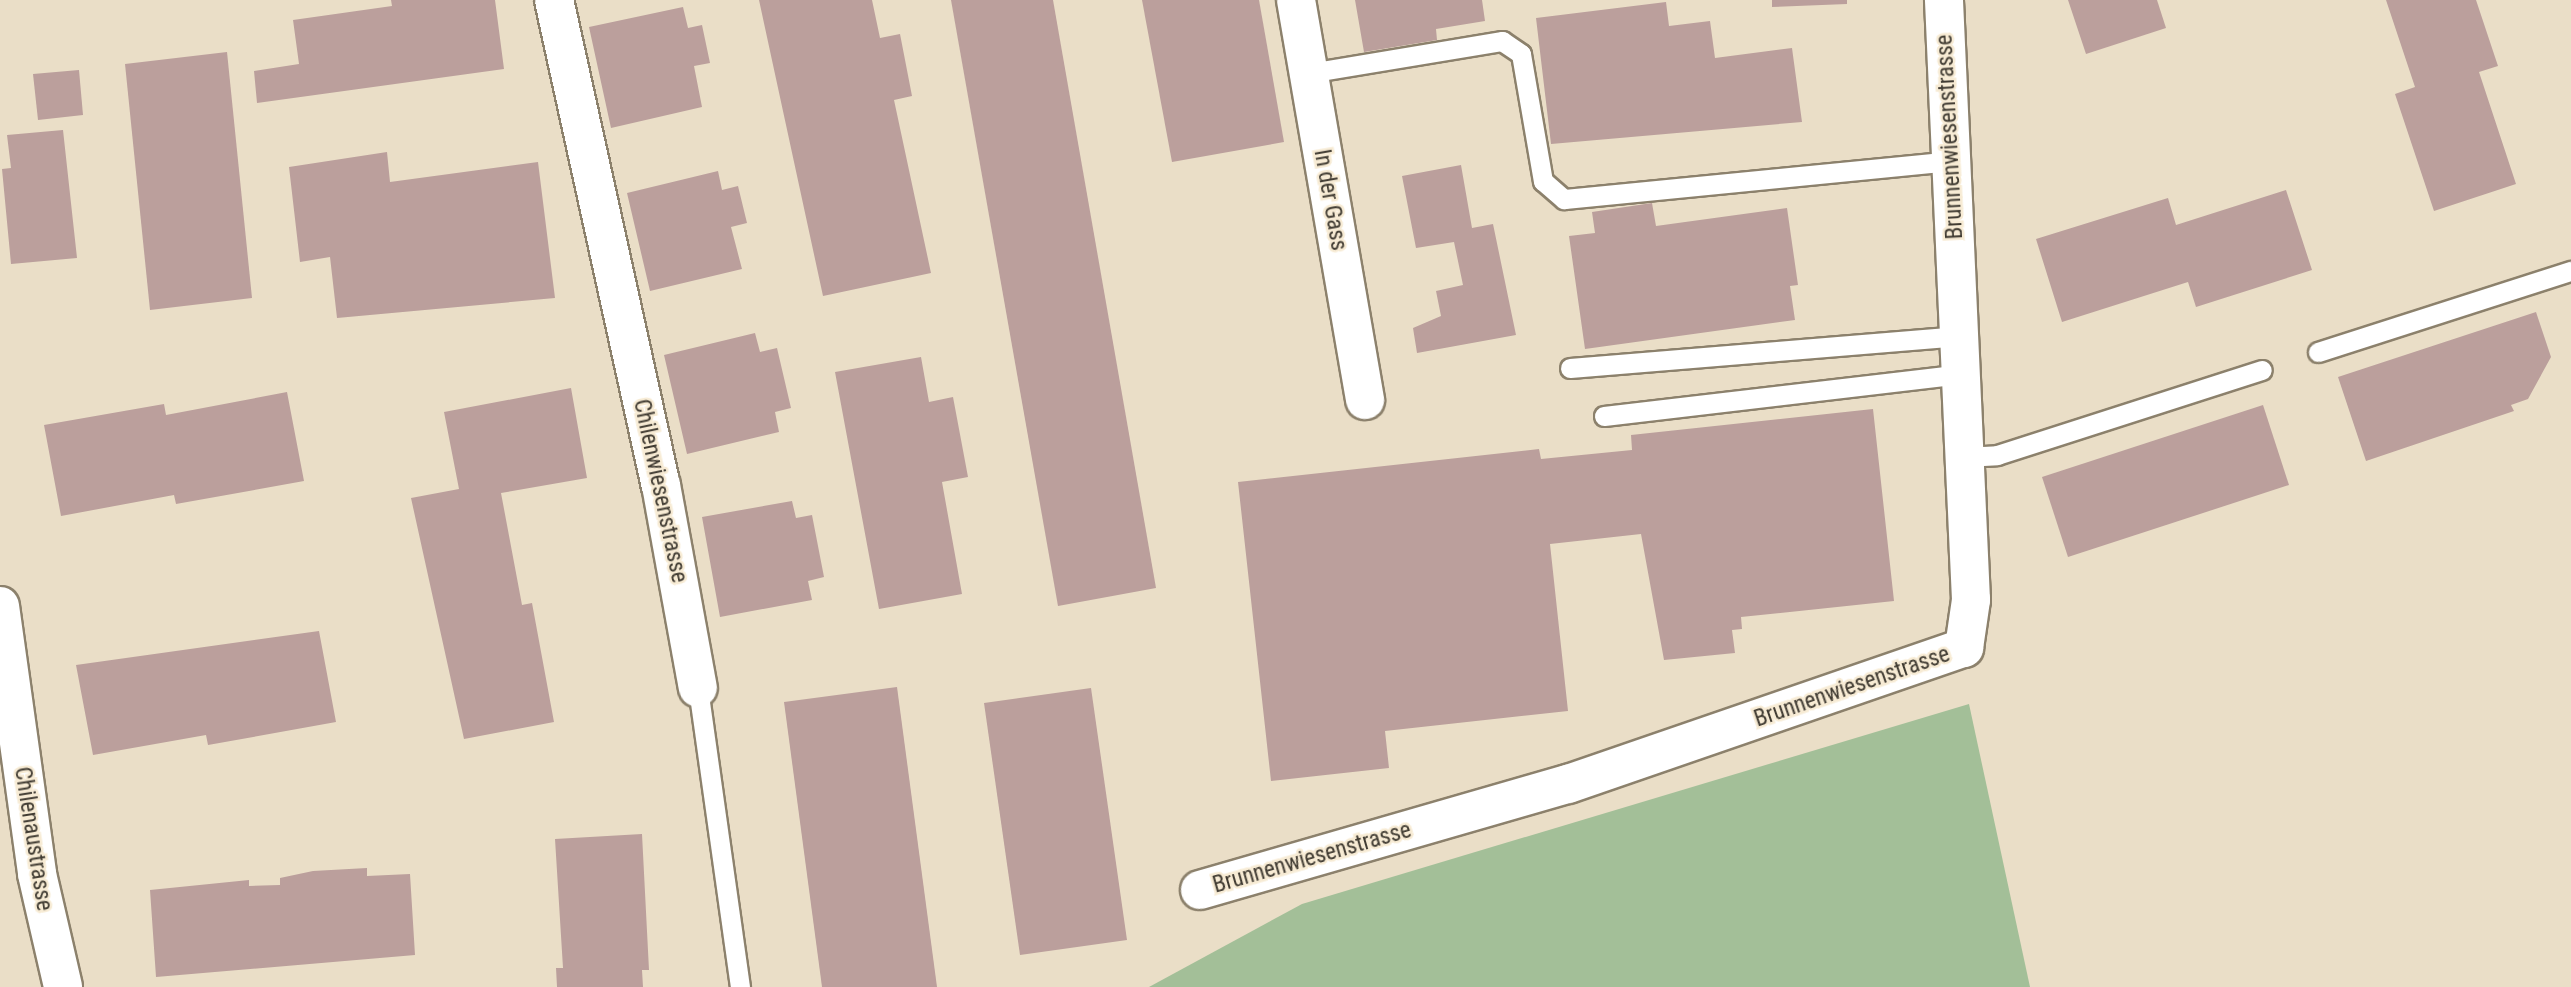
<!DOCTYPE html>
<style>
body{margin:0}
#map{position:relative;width:2571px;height:987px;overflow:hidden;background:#eadec7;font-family:"Roboto Condensed",sans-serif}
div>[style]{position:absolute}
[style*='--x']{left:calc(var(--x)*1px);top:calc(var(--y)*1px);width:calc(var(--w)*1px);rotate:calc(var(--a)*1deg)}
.green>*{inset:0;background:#a3bf98}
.building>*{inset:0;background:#bb9f9c}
.roads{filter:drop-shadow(2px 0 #8c816c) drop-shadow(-2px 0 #8c816c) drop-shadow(0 2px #8c816c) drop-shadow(0 -2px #8c816c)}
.lane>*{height:19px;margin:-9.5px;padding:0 9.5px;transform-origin:9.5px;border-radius:9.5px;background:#fff}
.street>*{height:38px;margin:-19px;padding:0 19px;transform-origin:19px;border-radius:19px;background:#fff}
span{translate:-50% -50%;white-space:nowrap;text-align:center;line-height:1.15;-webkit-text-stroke:5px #f7ebd4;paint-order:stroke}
.street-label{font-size:23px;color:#403b32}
</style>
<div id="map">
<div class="green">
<i style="clip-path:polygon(1969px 704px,2030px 987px,1149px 987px,1302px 904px)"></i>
</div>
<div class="building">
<i style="clip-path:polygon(391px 0,495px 0,504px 69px,257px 103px,254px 71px,299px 64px,293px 20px,392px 6px)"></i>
<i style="clip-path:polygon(759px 0,872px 0,880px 38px,900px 34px,912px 96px,894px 100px,931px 273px,823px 296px)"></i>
<i style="clip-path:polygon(951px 0,1053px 0,1156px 588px,1058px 606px)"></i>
<i style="clip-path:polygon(1142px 0,1259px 0,1284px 142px,1172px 162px)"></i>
<i style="clip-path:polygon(1355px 0,1482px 0,1485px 21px,1436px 29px,1437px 40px,1364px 52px)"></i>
<i style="clip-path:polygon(1772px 0,1847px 0,1847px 4px,1772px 7px)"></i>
<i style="clip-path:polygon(2068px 0,2157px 0,2166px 28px,2086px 54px)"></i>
<i style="clip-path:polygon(2386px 0,2476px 0,2498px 66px,2479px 72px,2516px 184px,2434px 211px,2395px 94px,2415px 87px)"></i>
<i style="clip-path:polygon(1666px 2px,1669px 26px,1710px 21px,1715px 58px,1792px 48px,1802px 122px,1551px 144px,1536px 18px)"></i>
<i style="clip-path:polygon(683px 7px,688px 28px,702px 25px,710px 63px,694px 66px,702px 107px,611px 128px,589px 27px)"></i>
<i style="clip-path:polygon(227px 52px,252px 298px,150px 310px,125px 64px)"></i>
<i style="clip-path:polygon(79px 70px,83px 115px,38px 120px,33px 74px)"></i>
<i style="clip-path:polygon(63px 130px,77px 258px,11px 264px,2px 169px,11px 168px,7px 135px)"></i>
<i style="clip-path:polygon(387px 152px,390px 182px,538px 162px,555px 298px,337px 318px,330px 257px,300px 262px,289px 167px)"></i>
<i style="clip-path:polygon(1461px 165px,1472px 228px,1493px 224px,1516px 335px,1417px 353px,1413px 328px,1441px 316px,1436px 291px,1463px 285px,1454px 242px,1416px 248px,1402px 176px)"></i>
<i style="clip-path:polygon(718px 171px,722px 190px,738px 186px,747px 223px,731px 227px,742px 269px,650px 291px,627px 193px)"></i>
<i style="clip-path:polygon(2286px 190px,2312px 270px,2196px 307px,2188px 282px,2062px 322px,2036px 239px,2168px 198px,2176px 225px)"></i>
<i style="clip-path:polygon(1652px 203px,1656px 226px,1787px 208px,1798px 285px,1790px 286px,1795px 320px,1585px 349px,1569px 236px,1595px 233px,1592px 212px)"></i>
<i style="clip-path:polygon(2536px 312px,2551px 357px,2528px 399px,2511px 405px,2514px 411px,2366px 461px,2338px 377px)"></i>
<i style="clip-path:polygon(755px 333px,760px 352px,777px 348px,791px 408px,775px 412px,779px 432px,687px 454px,664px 355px)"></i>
<i style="clip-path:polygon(921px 357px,929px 402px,953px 397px,968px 477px,942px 482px,962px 594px,879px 609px,835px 372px)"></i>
<i style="clip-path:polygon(571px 388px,587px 478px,501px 493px,522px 605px,532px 603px,554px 722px,464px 739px,411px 498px,459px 489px,444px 412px)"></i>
<i style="clip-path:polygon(287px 392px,304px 481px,176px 504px,174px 495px,61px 516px,44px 425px,164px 404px,166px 415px)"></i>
<i style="clip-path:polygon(2263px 405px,2289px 485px,2068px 557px,2042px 477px)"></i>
<i style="clip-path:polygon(1873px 409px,1894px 601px,1741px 617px,1742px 629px,1732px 630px,1735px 653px,1664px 660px,1641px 534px,1550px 544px,1568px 711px,1385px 731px,1389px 768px,1271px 781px,1238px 482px,1539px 449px,1541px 459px,1632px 450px,1631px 435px)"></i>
<i style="clip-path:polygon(792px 501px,796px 518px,812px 515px,824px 577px,808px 581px,812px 600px,720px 617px,702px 517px)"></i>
<i style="clip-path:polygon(319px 631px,336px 722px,208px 745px,206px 735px,93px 755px,76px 665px)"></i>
<i style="clip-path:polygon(897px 687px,937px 987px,822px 987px,784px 702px)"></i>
<i style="clip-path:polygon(1091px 688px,1127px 940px,1020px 955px,984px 703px)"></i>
<i style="clip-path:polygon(642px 834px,649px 970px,642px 970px,643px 987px,557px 987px,556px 968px,563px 968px,555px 839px)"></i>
<i style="clip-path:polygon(367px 868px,367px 876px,410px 874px,415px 955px,156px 977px,150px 890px,249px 880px,249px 886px,280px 885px,280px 878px,313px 871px)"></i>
</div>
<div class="roads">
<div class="lane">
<i style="--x:1309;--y:73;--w:196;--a:-9.4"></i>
<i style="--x:1502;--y:41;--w:23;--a:34"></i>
<i style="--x:1521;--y:54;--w:129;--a:80.2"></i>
<i style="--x:1543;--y:181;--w:28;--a:41"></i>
<i style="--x:1564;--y:199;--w:389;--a:-5.6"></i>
<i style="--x:2318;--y:352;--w:266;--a:-17.8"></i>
<i style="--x:1570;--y:368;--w:391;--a:-4.7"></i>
<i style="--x:1604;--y:416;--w:359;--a:-6.7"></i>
<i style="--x:1964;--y:457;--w:33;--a:-3"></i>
<i style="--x:1997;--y:455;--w:278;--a:-17.8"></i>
<i style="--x:698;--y:688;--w:302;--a:82"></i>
</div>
<div class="street">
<i style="--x:554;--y:0;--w:497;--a:77.6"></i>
<i style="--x:661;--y:485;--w:206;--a:79.7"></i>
<i style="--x:1296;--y:0;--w:406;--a:80.2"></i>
<i style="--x:0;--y:606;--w:271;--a:82.1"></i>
<i style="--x:37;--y:874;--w:116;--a:77"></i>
<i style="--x:1200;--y:890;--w:383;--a:-16.1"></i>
<i style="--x:1568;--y:784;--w:419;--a:-19"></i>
<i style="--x:1964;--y:648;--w:49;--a:-81.7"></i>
<i style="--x:1971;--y:600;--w:601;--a:-92.58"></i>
</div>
</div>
<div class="street-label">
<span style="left:1950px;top:137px;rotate:-93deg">Brunnenwiesenstrasse</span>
<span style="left:1330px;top:200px;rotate:80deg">In der Gass</span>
<span style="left:660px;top:491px;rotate:78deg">Chilenwiesenstrasse</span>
<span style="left:1852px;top:687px;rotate:-19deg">Brunnenwiesenstrasse</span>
<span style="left:33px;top:839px;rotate:81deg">Chilenaustrasse</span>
<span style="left:1312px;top:858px;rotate:-16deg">Brunnenwiesenstrasse</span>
</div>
</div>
